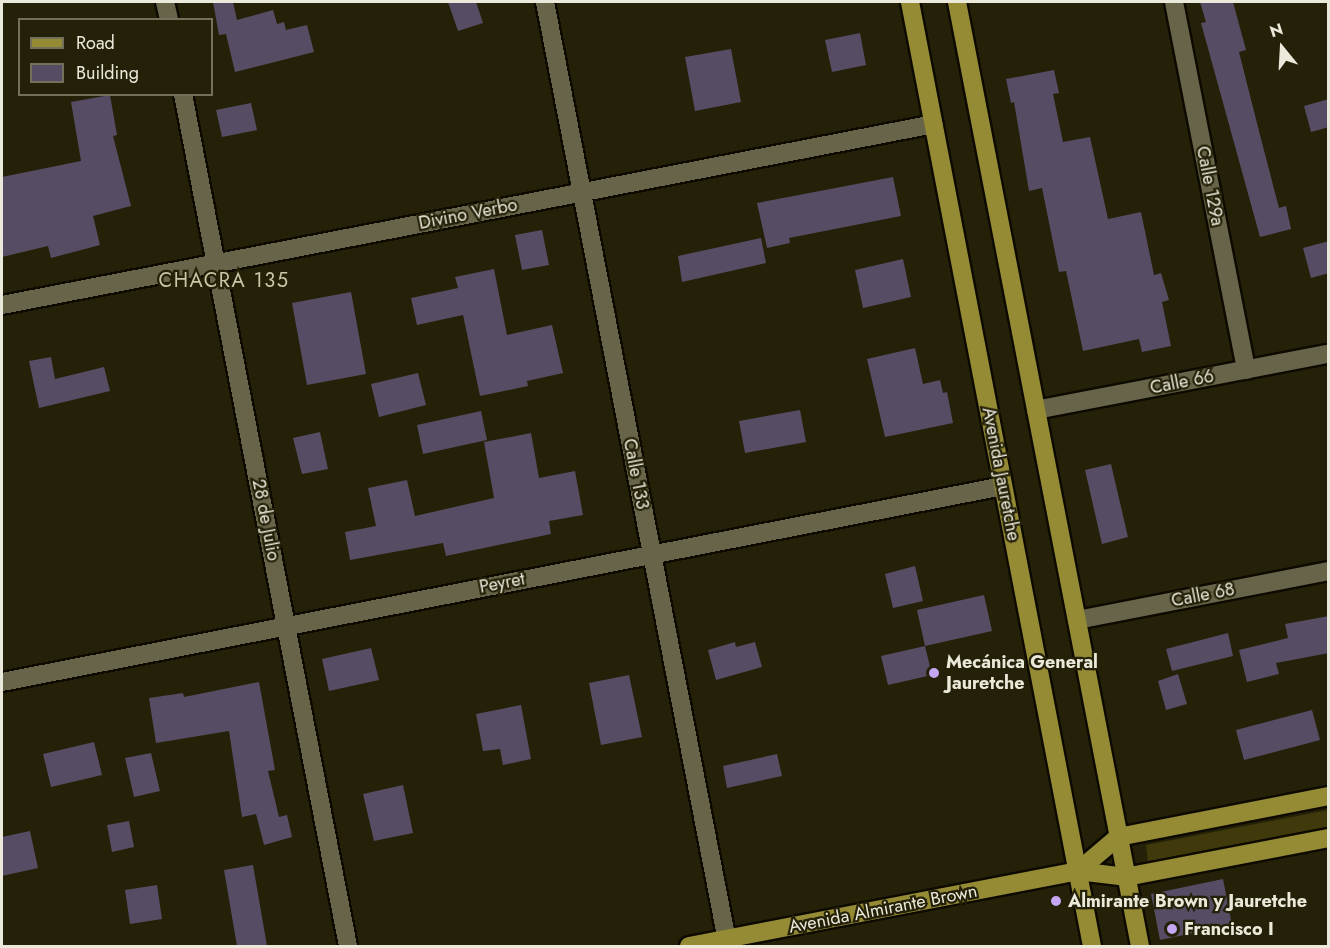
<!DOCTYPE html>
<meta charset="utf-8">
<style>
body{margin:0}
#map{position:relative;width:1330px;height:948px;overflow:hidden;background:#242108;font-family:Jost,sans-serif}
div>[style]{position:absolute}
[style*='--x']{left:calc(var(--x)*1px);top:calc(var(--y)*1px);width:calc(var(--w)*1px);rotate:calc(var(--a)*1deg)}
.green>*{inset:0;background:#3f390b}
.building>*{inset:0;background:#564c64}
.roads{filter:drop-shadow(2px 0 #0d0a00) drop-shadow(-2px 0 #0d0a00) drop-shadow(0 2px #0d0a00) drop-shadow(0 -2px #0d0a00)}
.minor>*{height:18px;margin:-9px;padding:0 9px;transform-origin:9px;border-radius:9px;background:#676449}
.major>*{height:18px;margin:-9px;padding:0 9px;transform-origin:9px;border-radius:9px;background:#968b35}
.dots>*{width:16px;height:16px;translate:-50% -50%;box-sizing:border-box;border:3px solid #242108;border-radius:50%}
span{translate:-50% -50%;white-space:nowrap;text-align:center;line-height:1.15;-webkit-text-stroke:4.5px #242108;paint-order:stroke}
.street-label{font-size:18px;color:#eae9da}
.poi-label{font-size:18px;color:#eae9da;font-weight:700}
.left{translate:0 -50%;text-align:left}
.neighbourhood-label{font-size:20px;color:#cac6a8;letter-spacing:1.5px}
.frame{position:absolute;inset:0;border:3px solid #eae9da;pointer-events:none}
.legend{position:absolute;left:18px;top:18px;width:195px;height:78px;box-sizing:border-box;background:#242108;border:2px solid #73715c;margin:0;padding:8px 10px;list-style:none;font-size:18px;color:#eae9da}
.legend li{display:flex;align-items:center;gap:12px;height:30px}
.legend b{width:30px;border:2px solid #73715c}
.north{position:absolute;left:1252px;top:18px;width:60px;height:60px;-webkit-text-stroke:4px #242108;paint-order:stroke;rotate:342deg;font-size:16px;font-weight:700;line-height:24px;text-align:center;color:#eae9da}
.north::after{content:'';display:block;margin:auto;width:21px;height:27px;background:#eae9da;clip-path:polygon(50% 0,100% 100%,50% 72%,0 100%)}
</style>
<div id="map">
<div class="green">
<i style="clip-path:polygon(1328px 810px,1328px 828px,1148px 863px,1146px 845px)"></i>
</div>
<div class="building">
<i style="clip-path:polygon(213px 2px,233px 2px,237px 20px,273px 10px,277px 24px,284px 22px,286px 30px,307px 25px,314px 52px,235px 72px,226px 34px,219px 35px)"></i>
<i style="clip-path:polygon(448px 2px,476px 2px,483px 23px,458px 31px)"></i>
<i style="clip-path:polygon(1200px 2px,1233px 2px,1246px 50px,1239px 52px,1260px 135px,1279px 208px,1286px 206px,1291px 229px,1260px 237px,1201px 23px,1206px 22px)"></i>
<i style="clip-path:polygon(860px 33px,866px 65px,832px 72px,825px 40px)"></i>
<i style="clip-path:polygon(731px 49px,741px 102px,695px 111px,685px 57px)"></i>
<i style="clip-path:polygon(1054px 70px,1059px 93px,1053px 94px,1063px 142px,1090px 137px,1108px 219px,1141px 212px,1154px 275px,1161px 273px,1169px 300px,1162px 302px,1171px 346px,1142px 352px,1139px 339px,1083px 351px,1066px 271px,1059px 272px,1042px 188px,1029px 191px,1014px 102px,1011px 103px,1006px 79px)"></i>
<i style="clip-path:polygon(110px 95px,117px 135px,113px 136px,131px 206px,93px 216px,100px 245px,51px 258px,48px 246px,2px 257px,2px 177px,81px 161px,71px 102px)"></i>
<i style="clip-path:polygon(1329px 99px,1329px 127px,1311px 132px,1304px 106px)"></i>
<i style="clip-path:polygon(251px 103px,257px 130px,222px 137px,216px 110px)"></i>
<i style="clip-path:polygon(893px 177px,901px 216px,789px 238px,790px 243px,767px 248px,757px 203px)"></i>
<i style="clip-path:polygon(542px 230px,549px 265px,522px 270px,515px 235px)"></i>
<i style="clip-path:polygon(761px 238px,766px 263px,682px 282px,678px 256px)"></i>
<i style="clip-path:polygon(1329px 241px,1329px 273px,1311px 278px,1303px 248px)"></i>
<i style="clip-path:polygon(903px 259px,911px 297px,863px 308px,855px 270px)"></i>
<i style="clip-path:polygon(494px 269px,507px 335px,552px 325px,563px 373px,527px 381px,528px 386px,480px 396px,463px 315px,417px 325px,411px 298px,458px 288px,455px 277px)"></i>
<i style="clip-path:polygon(351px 292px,366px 374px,307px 385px,292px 303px)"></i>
<i style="clip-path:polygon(915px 348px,923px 384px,940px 380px,943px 393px,947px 392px,953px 423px,885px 437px,867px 359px)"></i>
<i style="clip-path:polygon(51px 357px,55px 379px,104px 367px,110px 391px,39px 408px,29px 361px)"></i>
<i style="clip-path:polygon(418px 373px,426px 405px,379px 417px,371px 384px)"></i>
<i style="clip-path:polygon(800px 410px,806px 442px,745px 453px,739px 421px)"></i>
<i style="clip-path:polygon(481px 411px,487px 440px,423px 454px,417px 425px)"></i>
<i style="clip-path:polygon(320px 432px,328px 469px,302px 474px,293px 438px)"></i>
<i style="clip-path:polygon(531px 433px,539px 478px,575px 471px,583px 515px,549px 521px,551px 534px,446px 556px,443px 543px,350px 560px,345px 532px,376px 526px,368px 488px,407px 480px,415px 516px,494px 498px,484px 442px)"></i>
<i style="clip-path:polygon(1111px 464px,1128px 537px,1102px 544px,1085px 470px)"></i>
<i style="clip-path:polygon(915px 566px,923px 601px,893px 608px,885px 574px)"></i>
<i style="clip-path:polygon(984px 595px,992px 631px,925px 646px,917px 610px)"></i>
<i style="clip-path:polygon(1329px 616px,1329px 653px,1276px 663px,1279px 674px,1247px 682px,1239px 650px,1288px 638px,1285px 624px)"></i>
<i style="clip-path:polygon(1228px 633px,1233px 656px,1172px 671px,1166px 649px)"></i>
<i style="clip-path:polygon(735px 642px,736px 647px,755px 642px,762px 667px,716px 680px,708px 650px)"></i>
<i style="clip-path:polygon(925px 646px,932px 675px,888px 685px,881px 656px)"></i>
<i style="clip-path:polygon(371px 648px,379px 680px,329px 691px,322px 659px)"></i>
<i style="clip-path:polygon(1178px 674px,1187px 704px,1166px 710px,1158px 681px)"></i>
<i style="clip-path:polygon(629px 675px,642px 737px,601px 745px,589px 683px)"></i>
<i style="clip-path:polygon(259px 682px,275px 770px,268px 771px,279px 817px,287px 815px,292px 837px,264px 845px,256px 814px,242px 817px,229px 731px,156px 743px,149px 698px,183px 693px,184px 697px)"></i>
<i style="clip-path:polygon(521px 705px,531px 759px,503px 765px,500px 749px,483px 751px,476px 714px)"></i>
<i style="clip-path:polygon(1312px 710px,1320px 740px,1244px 760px,1236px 730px)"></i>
<i style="clip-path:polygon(94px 742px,102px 775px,51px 787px,43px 754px)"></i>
<i style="clip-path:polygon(151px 753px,160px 791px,134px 797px,125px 758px)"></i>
<i style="clip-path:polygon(777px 754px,782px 776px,727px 788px,723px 766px)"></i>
<i style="clip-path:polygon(403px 785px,413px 833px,374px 841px,363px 794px)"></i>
<i style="clip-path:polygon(129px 821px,134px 847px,112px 852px,107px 825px)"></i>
<i style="clip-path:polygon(30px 831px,38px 868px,2px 876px,2px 837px)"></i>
<i style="clip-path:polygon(253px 865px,267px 946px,237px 946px,224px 870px)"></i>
<i style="clip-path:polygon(1223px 879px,1232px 925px,1160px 940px,1151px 894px)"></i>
<i style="clip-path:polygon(157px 885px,162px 919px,130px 924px,125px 890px)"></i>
</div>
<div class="roads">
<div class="minor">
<i style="--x:165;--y:2;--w:18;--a:77"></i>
<i style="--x:545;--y:2;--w:962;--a:79.03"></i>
<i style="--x:1174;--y:2;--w:375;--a:78.9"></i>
<i style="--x:183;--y:94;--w:868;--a:79.04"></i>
<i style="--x:2;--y:305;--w:949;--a:-10.99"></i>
<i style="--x:1036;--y:410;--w:297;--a:-10.9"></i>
<i style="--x:1077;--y:620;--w:256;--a:-11"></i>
<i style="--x:2;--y:682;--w:1020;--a:-11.08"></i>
</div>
<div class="major">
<i style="--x:910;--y:2;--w:961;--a:79.09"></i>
<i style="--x:957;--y:2;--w:962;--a:79.03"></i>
<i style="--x:1078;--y:871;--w:52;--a:-40.4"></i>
<i style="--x:1118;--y:837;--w:214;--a:-11"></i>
<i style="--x:689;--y:946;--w:396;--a:-10.9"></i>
<i style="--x:1078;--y:871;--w:48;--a:7.1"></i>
<i style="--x:1126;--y:877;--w:206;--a:-10.9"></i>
</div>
</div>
<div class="dots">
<i style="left:934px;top:673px;background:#c5a6f0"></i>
<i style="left:1056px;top:901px;background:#c5a6f0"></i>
<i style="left:1172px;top:929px;background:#c5a6f0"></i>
</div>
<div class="street-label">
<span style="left:1210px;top:186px;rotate:79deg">Calle 129a</span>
<span style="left:468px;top:214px;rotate:-11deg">Divino Verbo</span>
<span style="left:1182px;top:382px;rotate:-11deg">Calle 66</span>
<span style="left:636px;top:474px;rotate:79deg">Calle 133</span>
<span style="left:1001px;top:474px;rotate:79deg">Avenida Jauretche</span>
<span style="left:266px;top:520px;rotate:79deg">28 de Julio</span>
<span style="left:502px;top:583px;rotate:-11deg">Peyret</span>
<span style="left:1203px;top:595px;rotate:-11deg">Calle 68</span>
<span style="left:883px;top:909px;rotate:-11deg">Avenida Almirante Brown</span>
</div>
<div class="poi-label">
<span class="left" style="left:946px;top:673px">Mecánica General<br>Jauretche</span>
<span class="left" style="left:1068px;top:901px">Almirante Brown y Jauretche</span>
<span class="left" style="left:1184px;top:929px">Francisco I</span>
</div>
<div class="neighbourhood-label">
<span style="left:224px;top:280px">CHACRA 135</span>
</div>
<div class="frame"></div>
<ul class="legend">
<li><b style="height:8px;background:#968b35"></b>Road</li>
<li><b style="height:16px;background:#564c64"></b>Building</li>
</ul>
<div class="north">N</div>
</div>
